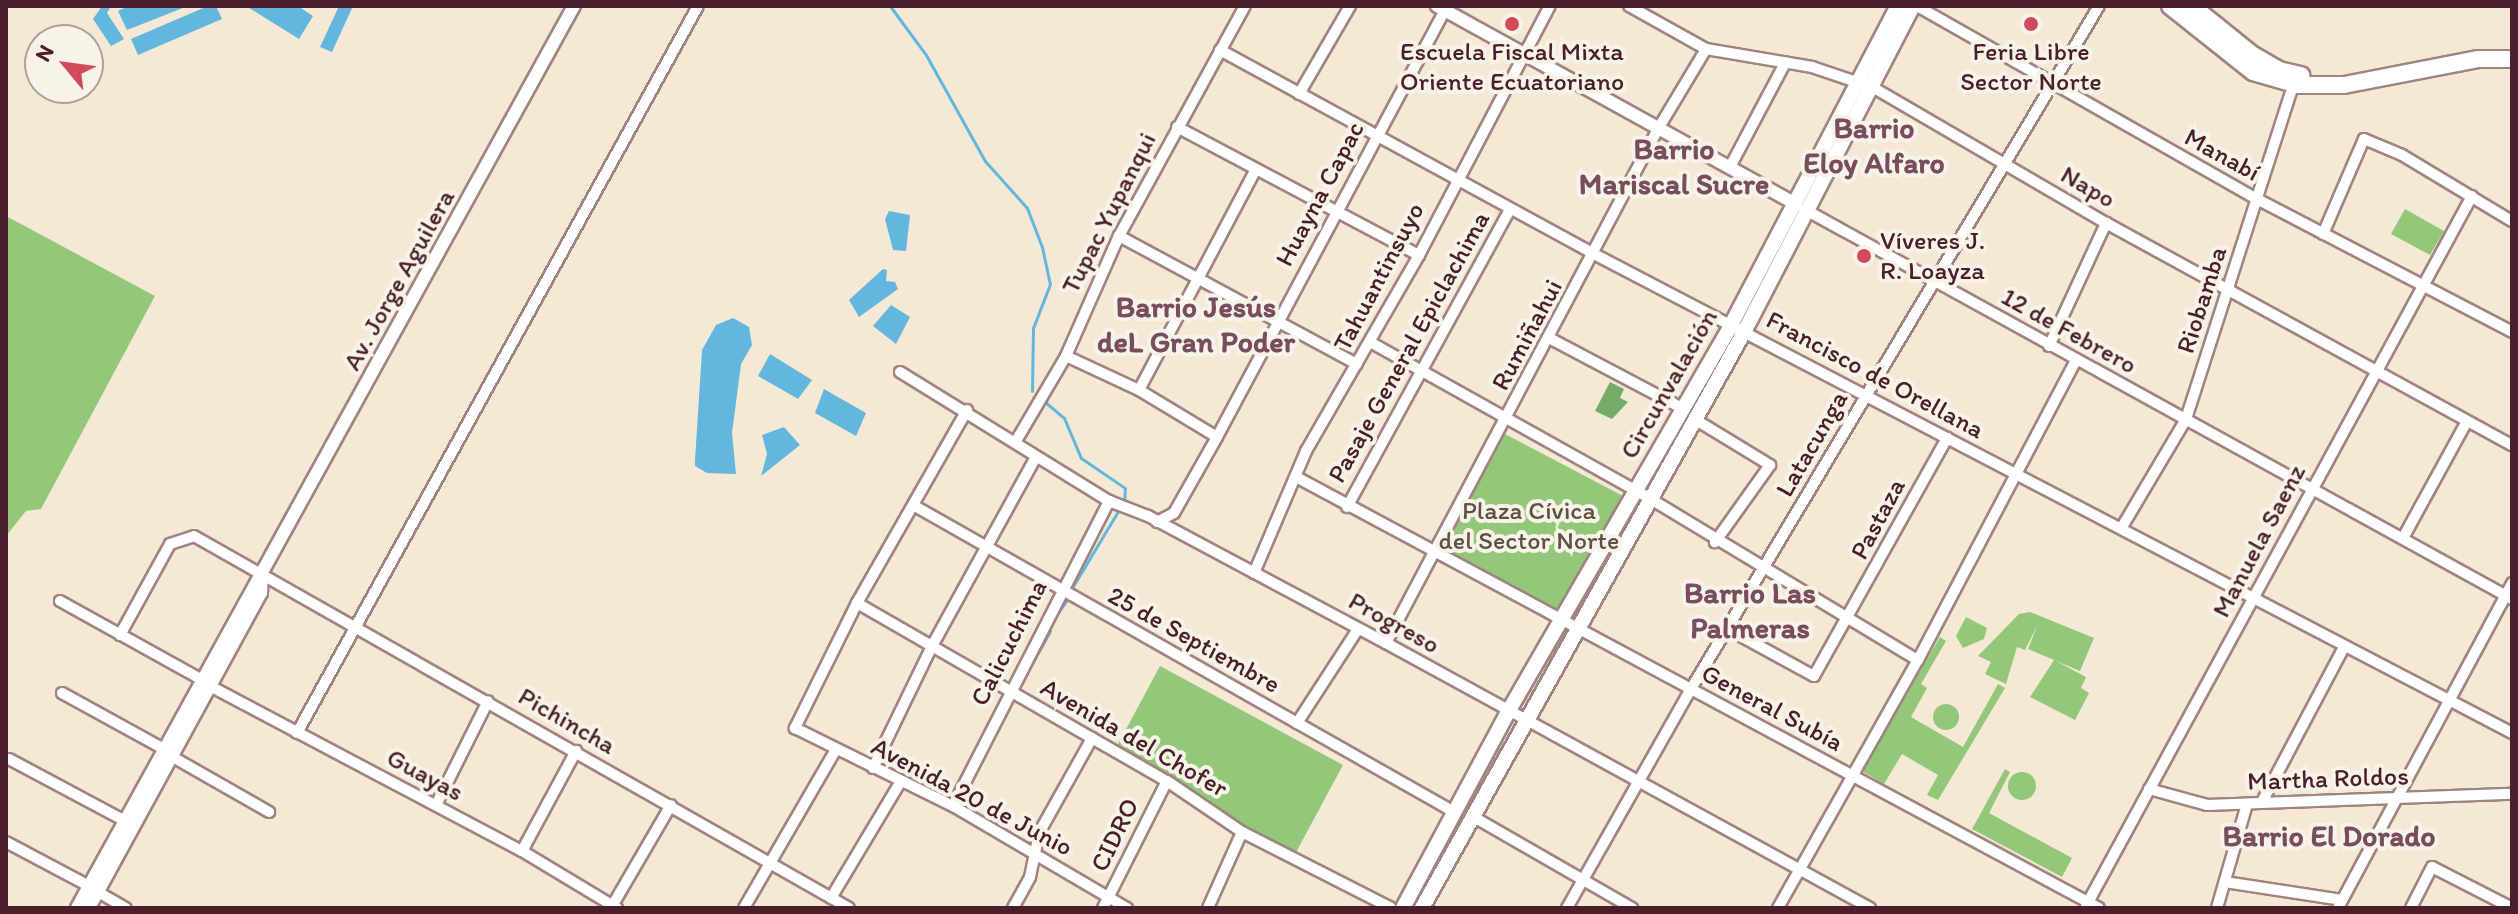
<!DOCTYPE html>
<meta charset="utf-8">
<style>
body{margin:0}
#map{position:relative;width:2518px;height:914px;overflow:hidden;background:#f5e9d5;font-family:Itim,sans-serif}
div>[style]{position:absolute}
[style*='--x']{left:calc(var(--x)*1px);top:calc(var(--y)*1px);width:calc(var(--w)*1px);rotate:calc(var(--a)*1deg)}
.green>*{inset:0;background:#93c87a}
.round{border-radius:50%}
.forest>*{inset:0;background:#76ac6a}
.water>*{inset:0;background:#63b7df}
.stream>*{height:3px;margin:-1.5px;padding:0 1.5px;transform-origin:1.5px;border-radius:1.5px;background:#63b7df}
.roads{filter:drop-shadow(2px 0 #a08480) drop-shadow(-2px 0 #a08480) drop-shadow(0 2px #a08480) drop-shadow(0 -2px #a08480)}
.minor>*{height:10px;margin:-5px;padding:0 5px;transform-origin:5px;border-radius:5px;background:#fff}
.tertiary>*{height:12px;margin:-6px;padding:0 6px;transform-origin:6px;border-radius:6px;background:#fff}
.secondary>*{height:14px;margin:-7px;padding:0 7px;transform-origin:7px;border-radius:7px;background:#fff}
.primary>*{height:16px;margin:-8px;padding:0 8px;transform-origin:8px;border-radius:8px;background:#fff}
.dots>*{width:22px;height:22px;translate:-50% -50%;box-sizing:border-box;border:4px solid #f7f3e8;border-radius:50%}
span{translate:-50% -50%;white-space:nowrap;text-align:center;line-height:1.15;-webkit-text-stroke:8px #f7f3e8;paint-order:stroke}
.poi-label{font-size:26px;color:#4a1f2b}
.left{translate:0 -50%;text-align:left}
.street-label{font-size:26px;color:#4a1f2b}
.park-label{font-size:26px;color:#605243}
.quarter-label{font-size:30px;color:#784d5e;font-weight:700}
.frame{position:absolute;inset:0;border:8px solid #4a1f2b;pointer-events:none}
.north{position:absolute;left:24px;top:24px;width:80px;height:80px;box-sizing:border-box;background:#f7f3e8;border:2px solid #b29e9c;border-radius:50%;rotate:299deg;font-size:22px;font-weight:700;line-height:32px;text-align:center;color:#4a1f2b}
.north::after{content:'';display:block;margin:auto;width:28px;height:36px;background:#d1495b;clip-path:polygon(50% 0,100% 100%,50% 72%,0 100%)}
</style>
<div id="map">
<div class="green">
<i style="clip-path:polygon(2405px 209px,2444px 231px,2430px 255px,2391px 234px)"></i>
<i style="clip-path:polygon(6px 216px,155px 296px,41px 509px,26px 511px,6px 536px)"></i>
<i style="clip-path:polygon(1503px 433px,1623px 496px,1555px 615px,1437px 554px)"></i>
<i style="clip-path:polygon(2030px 612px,2094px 638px,2080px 671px,2056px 661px,2086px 677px,2081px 688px,2089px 693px,2075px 720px,2030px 697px,2054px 660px,2028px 649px,2038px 624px,2025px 650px,2017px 647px,2006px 684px,1985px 674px,1991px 662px,1978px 656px,2019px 614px)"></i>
<i style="clip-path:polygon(1966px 617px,1987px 628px,1984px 639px,1963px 648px,1956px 636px)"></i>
<i style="clip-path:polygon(1940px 637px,1946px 641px,1921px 684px,1927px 688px,1911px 717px,1963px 747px,1998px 684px,2005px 688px,1938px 800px,1927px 795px,1938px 775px,1902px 754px,1884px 784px,1862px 771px)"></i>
<i style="clip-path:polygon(1160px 666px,1343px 765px,1294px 856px,1237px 827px,1227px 813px,1117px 746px)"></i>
<i class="round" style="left:1933px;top:704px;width:26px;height:26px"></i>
<i style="clip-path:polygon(2005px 769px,2010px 772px,1989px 813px,2072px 858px,2062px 877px,1972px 829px)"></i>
<i class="round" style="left:2008px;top:772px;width:28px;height:28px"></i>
</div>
<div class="forest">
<i style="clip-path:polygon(1610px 382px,1624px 389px,1620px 398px,1628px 402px,1612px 419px,1595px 411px)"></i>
</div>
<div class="water">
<i style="clip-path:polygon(102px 6px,111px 6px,107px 13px,124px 39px,111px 46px,93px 19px)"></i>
<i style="clip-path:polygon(128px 6px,188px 6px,127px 30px,118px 11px)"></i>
<i style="clip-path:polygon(208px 6px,216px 6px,222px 19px,138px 55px,131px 39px)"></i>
<i style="clip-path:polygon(246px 6px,298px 6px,313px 16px,299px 39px)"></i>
<i style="clip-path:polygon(339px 6px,353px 6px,332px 52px,320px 47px)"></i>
<i style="clip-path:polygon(889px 211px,910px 215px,906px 251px,893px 250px,885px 219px)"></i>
<i style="clip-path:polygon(883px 269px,887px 270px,886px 281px,895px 282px,898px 289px,859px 317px,849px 300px)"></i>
<i style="clip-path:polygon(891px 305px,910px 317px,896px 344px,873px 326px)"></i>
<i style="clip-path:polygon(733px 318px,749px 327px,752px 345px,741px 364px,732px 433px,736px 474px,707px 473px,695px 466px,695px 460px,702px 350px,716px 325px)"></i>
<i style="clip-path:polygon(770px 354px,812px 380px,798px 399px,758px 376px)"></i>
<i style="clip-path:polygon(824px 389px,866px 413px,856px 436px,815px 413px)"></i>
<i style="clip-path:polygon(784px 427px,800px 445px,761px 476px,767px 454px,762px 435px)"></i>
</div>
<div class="stream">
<i style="--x:890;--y:6;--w:61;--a:53.7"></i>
<i style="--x:926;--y:55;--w:121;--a:60.9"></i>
<i style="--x:985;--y:161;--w:63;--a:48.2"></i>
<i style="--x:1027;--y:208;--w:42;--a:69"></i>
<i style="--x:1042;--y:247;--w:38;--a:78"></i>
<i style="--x:1050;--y:284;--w:47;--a:111.1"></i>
<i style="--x:1033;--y:328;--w:63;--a:90.9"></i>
<i style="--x:1045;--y:402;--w:25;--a:40"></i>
<i style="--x:1064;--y:418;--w:43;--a:67"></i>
<i style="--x:1081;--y:458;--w:53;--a:34.3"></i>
<i style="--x:1125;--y:488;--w:13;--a:94"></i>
<i style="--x:1072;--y:588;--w:90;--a:-59.1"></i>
<i style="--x:1056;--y:615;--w:17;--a:-54"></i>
<i style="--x:1019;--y:687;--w:64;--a:-61"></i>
</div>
<div class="roads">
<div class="minor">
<i style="--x:1629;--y:6;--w:88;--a:29.2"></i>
<i style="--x:1706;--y:49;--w:108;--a:9.6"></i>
<i style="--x:1812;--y:67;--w:65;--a:18.7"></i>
<i style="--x:1874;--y:88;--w:268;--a:30.2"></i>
<i style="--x:2106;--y:223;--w:463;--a:28.7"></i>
<i style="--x:1917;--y:6;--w:391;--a:29.6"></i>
<i style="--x:2257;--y:199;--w:288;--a:27.5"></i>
<i style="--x:1220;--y:50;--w:426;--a:28.6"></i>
<i style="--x:1594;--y:254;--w:1035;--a:27.55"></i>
<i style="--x:1299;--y:94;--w:102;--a:-59.9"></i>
<i style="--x:1177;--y:127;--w:274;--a:27.9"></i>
<i style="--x:1730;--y:167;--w:118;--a:-62.1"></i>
<i style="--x:1804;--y:209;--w:808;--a:28.85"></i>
<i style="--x:2323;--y:234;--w:103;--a:-66.7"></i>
<i style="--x:2364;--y:139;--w:41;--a:22.8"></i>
<i style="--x:2402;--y:155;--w:128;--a:31"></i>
<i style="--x:1119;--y:236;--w:270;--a:28.3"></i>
<i style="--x:1551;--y:339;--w:150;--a:27.8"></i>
<i style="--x:1370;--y:342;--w:320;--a:29.2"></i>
<i style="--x:1649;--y:498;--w:314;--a:31.1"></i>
<i style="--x:2049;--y:346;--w:136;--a:-65.1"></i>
<i style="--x:1066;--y:356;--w:81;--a:25"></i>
<i style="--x:1139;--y:390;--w:91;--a:31.1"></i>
<i style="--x:900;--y:372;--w:246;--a:31.7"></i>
<i style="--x:1109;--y:501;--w:42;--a:21"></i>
<i style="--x:1148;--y:516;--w:270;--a:28.1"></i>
<i style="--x:1386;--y:643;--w:552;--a:28.7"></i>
<i style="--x:1139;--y:390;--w:250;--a:-62.1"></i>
<i style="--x:967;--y:410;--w:222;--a:119.7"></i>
<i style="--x:857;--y:603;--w:140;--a:116.4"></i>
<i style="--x:795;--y:728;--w:176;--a:26.3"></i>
<i style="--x:953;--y:806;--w:202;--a:30.4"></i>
<i style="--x:1696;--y:420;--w:87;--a:31.3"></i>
<i style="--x:1770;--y:465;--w:95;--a:125.5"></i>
<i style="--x:1016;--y:441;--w:99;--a:-59.5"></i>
<i style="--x:1066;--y:356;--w:131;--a:-66.2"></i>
<i style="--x:1119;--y:236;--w:262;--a:-61.3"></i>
<i style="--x:1298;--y:478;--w:909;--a:28.23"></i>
<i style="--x:913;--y:505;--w:622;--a:29.57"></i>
<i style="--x:1347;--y:507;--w:340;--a:-61.3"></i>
<i style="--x:1157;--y:522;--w:19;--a:-28"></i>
<i style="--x:1174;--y:513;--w:87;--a:-60.5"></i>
<i style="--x:1217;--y:437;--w:489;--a:-61.9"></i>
<i style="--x:2122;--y:527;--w:126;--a:-59.3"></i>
<i style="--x:2186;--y:419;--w:357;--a:-72.2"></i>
<i style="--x:2403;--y:538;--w:133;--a:-61.3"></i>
<i style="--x:1254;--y:573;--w:133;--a:-66.9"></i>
<i style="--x:1306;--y:451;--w:226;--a:-60"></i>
<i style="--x:1419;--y:255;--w:281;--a:-62.3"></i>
<i style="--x:60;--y:601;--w:161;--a:29"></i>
<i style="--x:857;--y:603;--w:357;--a:29.9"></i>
<i style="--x:1167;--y:781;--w:91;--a:34.2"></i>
<i style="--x:1242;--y:832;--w:167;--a:27"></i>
<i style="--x:1728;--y:629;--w:98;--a:28.7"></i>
<i style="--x:1814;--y:676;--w:273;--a:-60.8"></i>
<i style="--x:120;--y:635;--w:104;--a:-61.2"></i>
<i style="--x:170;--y:544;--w:25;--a:-18"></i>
<i style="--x:194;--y:536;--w:753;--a:29.59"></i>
<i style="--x:1386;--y:643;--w:582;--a:-62.11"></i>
<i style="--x:1658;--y:129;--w:93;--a:-59"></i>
<i style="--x:210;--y:686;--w:353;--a:27.9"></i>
<i style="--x:522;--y:851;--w:111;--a:31"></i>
<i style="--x:62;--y:693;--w:116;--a:28.8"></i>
<i style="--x:1297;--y:723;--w:112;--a:-57"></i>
<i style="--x:297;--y:733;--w:830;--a:-61.12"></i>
<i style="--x:171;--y:756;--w:113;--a:29.7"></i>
<i style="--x:9;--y:759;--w:132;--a:28.1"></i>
<i style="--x:873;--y:768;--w:136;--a:-64.2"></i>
<i style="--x:932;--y:646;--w:216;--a:-61.2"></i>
<i style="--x:2149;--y:789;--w:60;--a:15.4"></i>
<i style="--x:2207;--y:805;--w:305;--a:-2.1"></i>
<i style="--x:2262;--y:802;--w:175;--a:-62.1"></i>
<i style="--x:436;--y:805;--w:116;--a:-63.4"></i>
<i style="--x:953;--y:806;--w:343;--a:-62.9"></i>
<i style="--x:1472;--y:816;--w:185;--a:29.9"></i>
<i style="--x:6;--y:842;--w:94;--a:27.9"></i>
<i style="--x:522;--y:851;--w:114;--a:-61.6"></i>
<i style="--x:2225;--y:882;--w:118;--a:8.7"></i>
<i style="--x:98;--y:892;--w:32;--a:30"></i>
<i style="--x:831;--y:898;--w:136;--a:-59.1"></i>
<i style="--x:2086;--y:906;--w:808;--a:-61.47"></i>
<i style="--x:611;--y:908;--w:119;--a:-59.8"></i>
<i style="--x:744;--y:908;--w:181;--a:-59.9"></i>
<i style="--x:1013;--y:908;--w:35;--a:-61"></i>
<i style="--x:1030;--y:877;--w:45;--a:-78.4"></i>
<i style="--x:1039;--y:833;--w:109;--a:-60.8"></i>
<i style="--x:1103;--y:908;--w:142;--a:-63.3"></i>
<i style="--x:1208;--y:908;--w:83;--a:-65.9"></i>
<i style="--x:1567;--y:908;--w:252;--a:-60.5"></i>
<i style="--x:1691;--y:689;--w:796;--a:-59.15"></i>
<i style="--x:1778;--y:908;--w:285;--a:-60.6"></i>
<i style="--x:1918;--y:660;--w:339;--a:-62.2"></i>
<i style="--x:2217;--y:908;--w:108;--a:-73.9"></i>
<i style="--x:2338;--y:908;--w:369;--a:-61.8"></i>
<i style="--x:2411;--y:908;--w:46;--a:-62.9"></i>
<i style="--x:2432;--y:867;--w:90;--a:27.1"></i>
</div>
<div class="tertiary">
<i style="--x:1437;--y:6;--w:410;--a:28.9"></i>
<i style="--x:77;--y:908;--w:1030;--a:-61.15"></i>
<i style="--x:89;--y:908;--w:359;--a:-61.4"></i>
<i style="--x:261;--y:593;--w:18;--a:-87"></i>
</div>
<div class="secondary">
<i style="--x:1403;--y:908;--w:222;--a:-61.8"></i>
<i style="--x:1508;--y:712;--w:447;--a:-60"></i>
<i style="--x:1731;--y:325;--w:360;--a:-62.4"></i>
<i style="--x:1422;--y:908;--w:660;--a:-60.79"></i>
<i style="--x:1744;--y:332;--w:367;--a:-62.6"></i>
</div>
<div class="primary">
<i style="--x:2170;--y:6;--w:106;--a:38.5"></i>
<i style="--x:2253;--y:72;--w:47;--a:16.1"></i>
<i style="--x:2298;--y:85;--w:46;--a:0"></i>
<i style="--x:2344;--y:85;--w:136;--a:-11"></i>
<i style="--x:2478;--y:59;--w:34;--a:0"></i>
<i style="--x:2192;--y:6;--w:78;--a:38.8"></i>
<i style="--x:2253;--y:55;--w:30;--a:30"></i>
<i style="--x:2279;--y:70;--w:23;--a:13"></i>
</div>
</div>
<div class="dots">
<i style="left:1512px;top:24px;background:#d1495b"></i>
<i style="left:2031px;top:24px;background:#d1495b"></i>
<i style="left:1864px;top:256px;background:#d1495b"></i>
</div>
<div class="poi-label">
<span style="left:1512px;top:67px">Escuela Fiscal Mixta<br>Oriente Ecuatoriano</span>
<span style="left:2031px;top:67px">Feria Libre<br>Sector Norte</span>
<span class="left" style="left:1880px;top:256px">Víveres J.<br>R. Loayza</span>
</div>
<div class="street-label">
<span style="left:2222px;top:155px;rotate:29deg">Manabí</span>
<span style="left:2088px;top:187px;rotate:30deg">Napo</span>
<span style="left:1320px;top:194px;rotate:-62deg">Huayna Capac</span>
<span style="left:1109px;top:213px;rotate:-63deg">Tupac Yupanqui</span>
<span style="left:1379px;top:277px;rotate:-62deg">Tahuantinsuyo</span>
<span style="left:399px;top:280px;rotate:-61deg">Av. Jorge Aguilera</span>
<span style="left:2202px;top:300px;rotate:-72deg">Riobamba</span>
<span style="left:2069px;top:331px;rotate:29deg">12 de Febrero</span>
<span style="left:1527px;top:335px;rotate:-62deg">Rumiñahui</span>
<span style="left:1409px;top:347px;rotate:-61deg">Pasaje General Epiclachima</span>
<span style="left:1875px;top:375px;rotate:28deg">Francisco de Orellana</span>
<span style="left:1669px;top:384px;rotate:-60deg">Circunvalación</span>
<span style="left:1812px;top:444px;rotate:-60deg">Latacunga</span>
<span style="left:1878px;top:519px;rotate:-62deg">Pastaza</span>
<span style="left:2259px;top:541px;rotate:-62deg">Manuela Saenz</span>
<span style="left:1394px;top:623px;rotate:29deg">Progreso</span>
<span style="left:1194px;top:640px;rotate:29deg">25 de Septiembre</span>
<span style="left:1009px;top:643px;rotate:-63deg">Calicuchima</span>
<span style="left:1772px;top:708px;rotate:28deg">General Subía</span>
<span style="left:567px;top:721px;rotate:30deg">Pichincha</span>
<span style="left:1134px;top:738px;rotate:30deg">Avenida del Chofer</span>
<span style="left:425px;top:775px;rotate:28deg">Guayas</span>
<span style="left:2328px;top:779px;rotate:-2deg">Martha Roldos</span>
<span style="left:972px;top:797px;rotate:28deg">Avenida 20 de Junio</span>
<span style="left:1115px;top:835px;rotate:-64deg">CIDRO</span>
</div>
<div class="park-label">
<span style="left:1529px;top:526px">Plaza Cívica<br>del Sector Norte</span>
</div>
<div class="quarter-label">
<span style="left:1874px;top:145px">Barrio<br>Eloy Alfaro</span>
<span style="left:1674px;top:166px">Barrio<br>Mariscal Sucre</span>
<span style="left:1196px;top:324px">Barrio Jesús<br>deL Gran Poder</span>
<span style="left:1750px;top:610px">Barrio Las<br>Palmeras</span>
<span style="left:2329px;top:836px">Barrio El Dorado</span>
</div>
<div class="frame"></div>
<div class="north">N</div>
</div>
